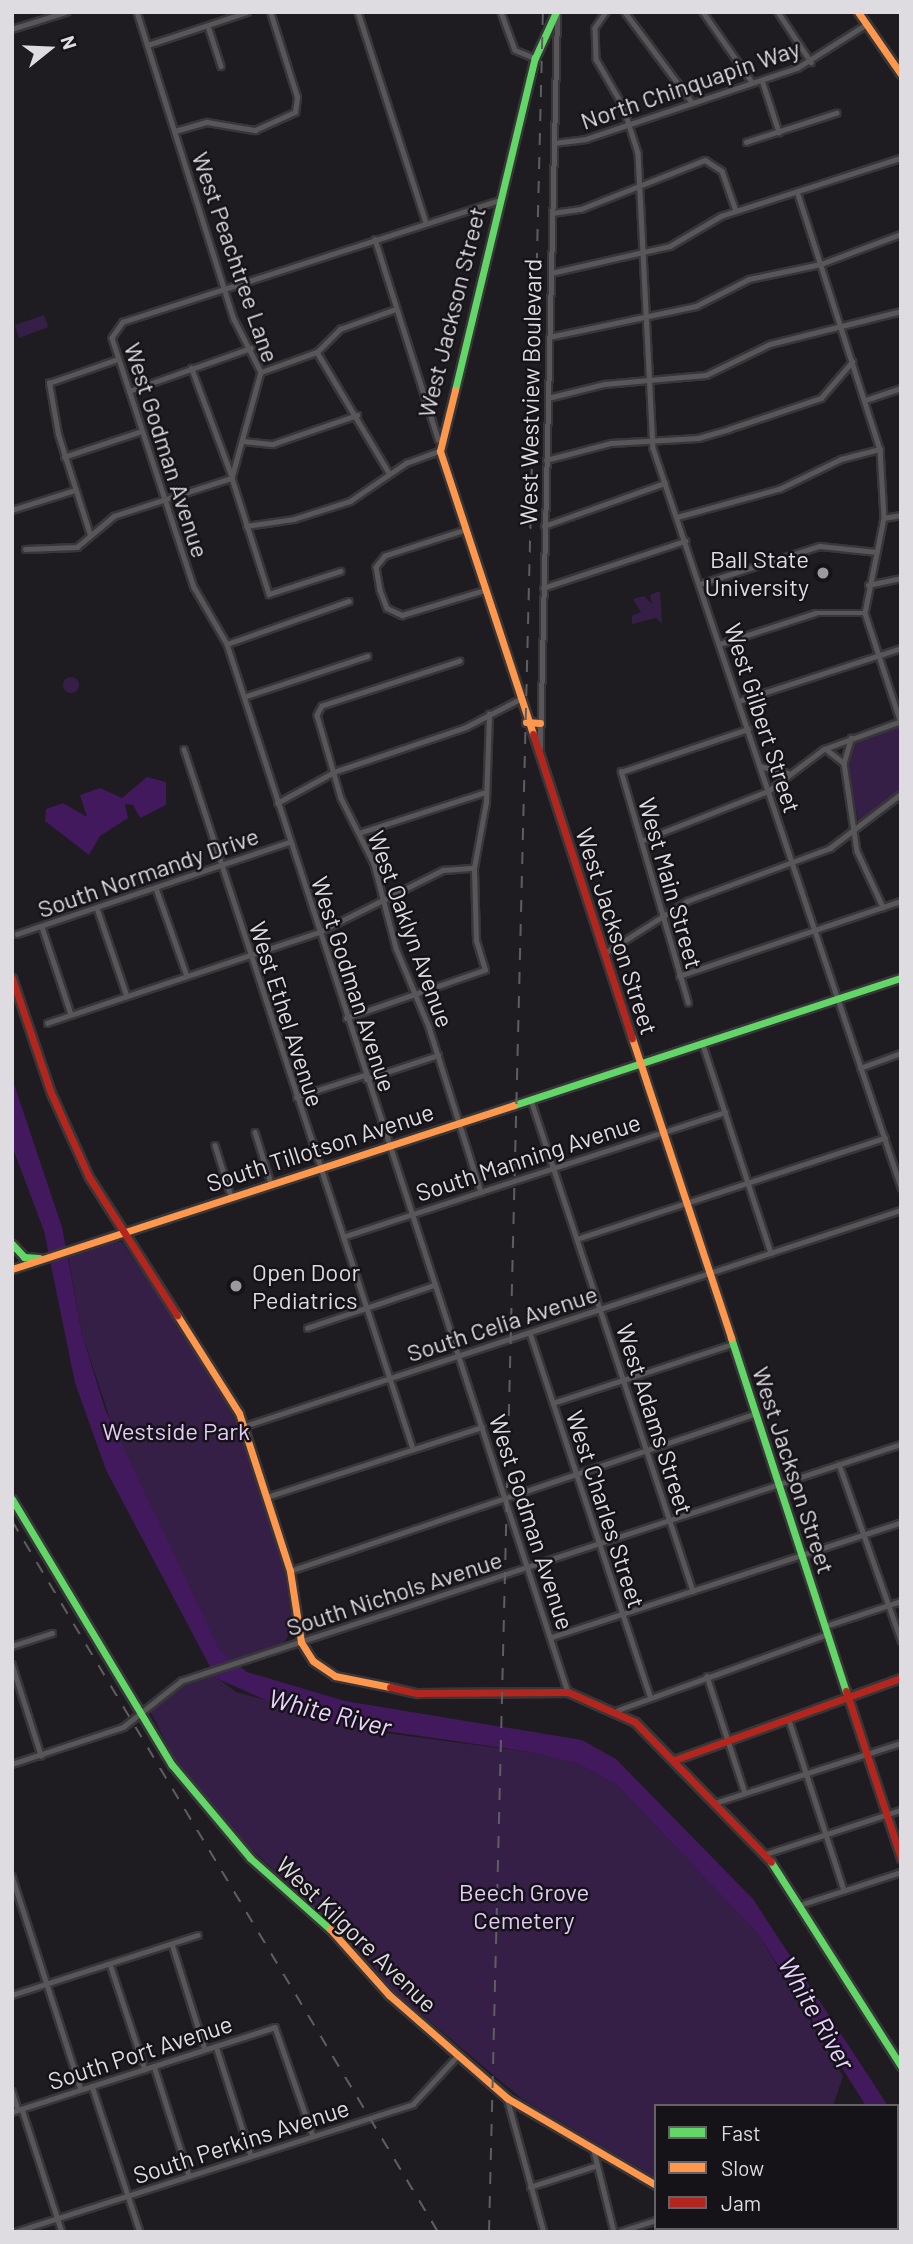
<!DOCTYPE html>
<style>
body{margin:0}
#map{position:relative;width:913px;height:2244px;overflow:hidden;background:#1e1c21;font-family:Barlow,sans-serif}
div>[style]{position:absolute}
[style*='--x']{left:calc(var(--x)*1px);top:calc(var(--y)*1px);width:calc(var(--w)*1px);rotate:calc(var(--a)*1deg)}
.green>*{inset:0;background:#351f47}
.round{border-radius:50%}
.water>*{inset:0;background:#41195c}
.roads{filter:drop-shadow(2px 0 #373639) drop-shadow(-2px 0 #373639) drop-shadow(0 2px #373639) drop-shadow(0 -2px #373639)}
.street>*{height:4.5px;margin:-2.25px;padding:0 2.25px;transform-origin:2.25px;border-radius:2.25px;background:#585659}
.fast>*{height:7px;margin:-3.5px;padding:0 3.5px;transform-origin:3.5px;border-radius:3.5px;background:#63d668}
.slow>*{height:7px;margin:-3.5px;padding:0 3.5px;transform-origin:3.5px;border-radius:3.5px;background:#ff974d}
.jam>*{height:7px;margin:-3.5px;padding:0 3.5px;transform-origin:3.5px;border-radius:3.5px;background:#b3261e}
.rail>*{height:2px;margin-top:-1px;transform-origin:0;background:repeating-linear-gradient(90deg,#5e5d60 0 12px,transparent 0 24px)}
.dots>*{width:19px;height:19px;translate:-50% -50%;box-sizing:border-box;border:4px solid #151218;border-radius:50%}
span{translate:-50% -50%;white-space:nowrap;text-align:center;line-height:1.15;-webkit-text-stroke:5px #151218;paint-order:stroke}
.street-label{font-size:24px;color:#dfdce1}
.poi-label{font-size:24px;color:#dfdce1}
.right{translate:-100% -50%;text-align:right}
.left{translate:0 -50%;text-align:left}
.park-label{font-size:24px;color:#e1ccf6}
.water-label{font-size:26px;color:#e9d3fe;font-style:italic}
.frame{position:absolute;inset:0;border:14px solid #dfdce1;pointer-events:none}
.legend{position:absolute;left:654px;top:2104px;width:245px;height:126px;box-sizing:border-box;background:#151218;border:2px solid #666368;margin:0;padding:9px 12px;list-style:none;font-size:21px;color:#dfdce1}
.legend li{display:flex;align-items:center;gap:14px;height:35px}
.legend b{width:35px;border:2px solid #666368}
.north{position:absolute;left:14px;top:14px;width:70px;height:70px;-webkit-text-stroke:5px #151218;paint-order:stroke;rotate:72deg;font-size:19px;font-weight:700;line-height:28px;text-align:center;color:#dfdce1}
.north::after{content:'';display:block;margin:auto;width:24px;height:32px;background:#dfdce1;clip-path:polygon(50% 0,100% 100%,50% 72%,0 100%)}
</style>
<div id="map">
<div class="green">
<i style="clip-path:polygon(44px 315px,48px 327px,19px 338px,15px 325px)"></i>
<i style="clip-path:polygon(660px 591px,662px 624px,656px 618px,632px 624px,632px 616px,641px 612px,633px 599px,644px 596px,652px 604px,650px 595px)"></i>
<i class="round" style="left:63px;top:677px;width:16px;height:16px"></i>
<i style="clip-path:polygon(901px 726px,901px 790px,859px 824px,846px 763px,849px 743px)"></i>
<i style="clip-path:polygon(111px 1242px,122px 1242px,204px 1362px,244px 1436px,284px 1568px,293px 1628px,283px 1644px,230px 1662px,220px 1651px,121px 1452px,82px 1334px,68px 1256px)"></i>
<i style="clip-path:polygon(213px 1675px,236px 1692px,385px 1733px,530px 1752px,579px 1764px,617px 1785px,758px 1934px,843px 2076px,833px 2106px,656px 2106px,656px 2178px,522px 2099px,390px 1988px,358px 1946px,244px 1843px,176px 1762px,150px 1711px,181px 1686px)"></i>
<i style="clip-path:polygon(743px 2228px,822px 2228px,823px 2232px,749px 2232px)"></i>
</div>
<div class="water">
<i style="clip-path:polygon(147px 777px,166px 782px,166px 805px,140px 818px,133px 805px,125px 804px,128px 818px,100px 836px,89px 855px,45px 821px,46px 809px,63px 803px,87px 817px,80px 795px,100px 788px,122px 798px)"></i>
<i style="clip-path:polygon(12px 1078px,62px 1227px,82px 1334px,105px 1409px,220px 1651px,247px 1672px,345px 1701px,582px 1740px,616px 1759px,753px 1899px,888px 2106px,866px 2106px,758px 1934px,617px 1785px,579px 1764px,530px 1752px,310px 1720px,216px 1678px,106px 1470px,75px 1383px,44px 1231px,12px 1146px)"></i>
</div>
<div class="roads">
<div class="street">
<i style="--x:137;--y:12;--w:322;--a:72.5"></i>
<i style="--x:234;--y:319;--w:59;--a:63"></i>
<i style="--x:261;--y:372;--w:110;--a:105.3"></i>
<i style="--x:232;--y:478;--w:122;--a:72.3"></i>
<i style="--x:269;--y:594;--w:75;--a:-17.9"></i>
<i style="--x:358;--y:12;--w:221;--a:72.1"></i>
<i style="--x:501;--y:12;--w:40;--a:69.8"></i>
<i style="--x:515;--y:50;--w:22;--a:22"></i>
<i style="--x:606;--y:12;--w:19;--a:125"></i>
<i style="--x:595;--y:28;--w:31;--a:88"></i>
<i style="--x:596;--y:59;--w:54;--a:60.1"></i>
<i style="--x:623;--y:106;--w:49;--a:72.3"></i>
<i style="--x:638;--y:153;--w:295;--a:87.1"></i>
<i style="--x:653;--y:448;--w:780;--a:71.45"></i>
<i style="--x:625;--y:12;--w:111;--a:53.4"></i>
<i style="--x:703;--y:12;--w:85;--a:55"></i>
<i style="--x:778;--y:12;--w:60;--a:56.6"></i>
<i style="--x:208;--y:26;--w:42;--a:72"></i>
<i style="--x:12;--y:29;--w:57;--a:-17.5"></i>
<i style="--x:148;--y:45;--w:104;--a:-18.4"></i>
<i style="--x:762;--y:80;--w:55;--a:71.9"></i>
<i style="--x:175;--y:131;--w:33;--a:-16"></i>
<i style="--x:207;--y:122;--w:49;--a:9.5"></i>
<i style="--x:255;--y:130;--w:44;--a:-24.2"></i>
<i style="--x:295;--y:112;--w:15;--a:-82"></i>
<i style="--x:297;--y:97;--w:89;--a:-107.6"></i>
<i style="--x:746;--y:142;--w:95;--a:-17.9"></i>
<i style="--x:554;--y:143;--w:32;--a:-7"></i>
<i style="--x:586;--y:139;--w:223;--a:-18.6"></i>
<i style="--x:797;--y:68;--w:83;--a:-32.2"></i>
<i style="--x:798;--y:194;--w:268;--a:72.2"></i>
<i style="--x:880;--y:449;--w:69;--a:86.7"></i>
<i style="--x:884;--y:518;--w:97;--a:101.3"></i>
<i style="--x:865;--y:613;--w:116;--a:71.9"></i>
<i style="--x:498;--y:201;--w:394;--a:162.1"></i>
<i style="--x:123;--y:322;--w:19;--a:125"></i>
<i style="--x:112;--y:338;--w:262;--a:71.8"></i>
<i style="--x:194;--y:587;--w:66;--a:59.9"></i>
<i style="--x:227;--y:644;--w:1102;--a:71.98"></i>
<i style="--x:552;--y:213;--w:29;--a:-8"></i>
<i style="--x:581;--y:209;--w:133;--a:-21.6"></i>
<i style="--x:705;--y:160;--w:20;--a:33"></i>
<i style="--x:722;--y:171;--w:42;--a:70.7"></i>
<i style="--x:375;--y:239;--w:210;--a:72.5"></i>
<i style="--x:551;--y:273;--w:122;--a:-12.8"></i>
<i style="--x:670;--y:246;--w:59;--a:-30.5"></i>
<i style="--x:721;--y:216;--w:189;--a:-17.9"></i>
<i style="--x:549;--y:337;--w:150;--a:-11.9"></i>
<i style="--x:696;--y:306;--w:59;--a:-27"></i>
<i style="--x:749;--y:279;--w:74;--a:-11.8"></i>
<i style="--x:821;--y:264;--w:85;--a:-20.6"></i>
<i style="--x:317;--y:352;--w:141;--a:59.2"></i>
<i style="--x:261;--y:372;--w:59;--a:-19.7"></i>
<i style="--x:317;--y:352;--w:33;--a:-45"></i>
<i style="--x:340;--y:329;--w:59;--a:-19.7"></i>
<i style="--x:129;--y:391;--w:129;--a:-19.4"></i>
<i style="--x:548;--y:398;--w:58;--a:-14"></i>
<i style="--x:604;--y:384;--w:102;--a:-5"></i>
<i style="--x:706;--y:375;--w:71;--a:-25.8"></i>
<i style="--x:770;--y:344;--w:135;--a:-14.1"></i>
<i style="--x:866;--y:400;--w:37;--a:-19"></i>
<i style="--x:243;--y:441;--w:30;--a:6"></i>
<i style="--x:273;--y:444;--w:89;--a:-19"></i>
<i style="--x:64;--y:457;--w:82;--a:-18.4"></i>
<i style="--x:546;--y:460;--w:67;--a:-14.7"></i>
<i style="--x:611;--y:443;--w:87;--a:-3.3"></i>
<i style="--x:698;--y:438;--w:32;--a:-16"></i>
<i style="--x:729;--y:429;--w:97;--a:-18.6"></i>
<i style="--x:821;--y:398;--w:48;--a:-49.3"></i>
<i style="--x:12;--y:510;--w:66;--a:-17.6"></i>
<i style="--x:677;--y:517;--w:106;--a:-15.4"></i>
<i style="--x:779;--y:489;--w:69;--a:-25.8"></i>
<i style="--x:841;--y:459;--w:40;--a:-14.4"></i>
<i style="--x:884;--y:518;--w:17;--a:-10"></i>
<i style="--x:246;--y:526;--w:49;--a:-8.3"></i>
<i style="--x:294;--y:519;--w:59;--a:-17.8"></i>
<i style="--x:350;--y:501;--w:68;--a:-34.2"></i>
<i style="--x:406;--y:463;--w:35;--a:-20"></i>
<i style="--x:544;--y:526;--w:128;--a:-19.6"></i>
<i style="--x:465;--y:530;--w:84;--a:162"></i>
<i style="--x:385;--y:556;--w:14;--a:129"></i>
<i style="--x:376;--y:567;--w:23;--a:80"></i>
<i style="--x:380;--y:590;--w:19;--a:69"></i>
<i style="--x:387;--y:608;--w:17;--a:25"></i>
<i style="--x:402;--y:615;--w:87;--a:-16.8"></i>
<i style="--x:90;--y:535;--w:106;--a:-107.6"></i>
<i style="--x:58;--y:434;--w:52;--a:-100"></i>
<i style="--x:49;--y:383;--w:73;--a:-19.2"></i>
<i style="--x:25;--y:549;--w:52;--a:-2.2"></i>
<i style="--x:77;--y:547;--w:48;--a:-40"></i>
<i style="--x:114;--y:516;--w:124;--a:-17.9"></i>
<i style="--x:232;--y:478;--w:117;--a:-110.4"></i>
<i style="--x:700;--y:584;--w:126;--a:-17.6"></i>
<i style="--x:820;--y:546;--w:57;--a:6"></i>
<i style="--x:868;--y:585;--w:34;--a:-12"></i>
<i style="--x:543;--y:588;--w:150;--a:-18.3"></i>
<i style="--x:227;--y:644;--w:129;--a:-19.4"></i>
<i style="--x:720;--y:644;--w:100;--a:-18.1"></i>
<i style="--x:815;--y:613;--w:50;--a:0"></i>
<i style="--x:460;--y:661;--w:145;--a:161.9"></i>
<i style="--x:322;--y:706;--w:10;--a:119"></i>
<i style="--x:317;--y:715;--w:86;--a:73.9"></i>
<i style="--x:341;--y:798;--w:74;--a:63.4"></i>
<i style="--x:374;--y:864;--w:87;--a:75.3"></i>
<i style="--x:396;--y:948;--w:86;--a:67.3"></i>
<i style="--x:429;--y:1027;--w:173;--a:72.5"></i>
<i style="--x:244;--y:697;--w:130;--a:-18.4"></i>
<i style="--x:739;--y:701;--w:170;--a:-18.1"></i>
<i style="--x:540;--y:748;--w:733;--a:-88.67"></i>
<i style="--x:184;--y:749;--w:737;--a:71.88"></i>
<i style="--x:826;--y:749;--w:23;--a:38"></i>
<i style="--x:844;--y:763;--w:89;--a:81.6"></i>
<i style="--x:857;--y:851;--w:62;--a:65.1"></i>
<i style="--x:844;--y:762;--w:25;--a:-74"></i>
<i style="--x:760;--y:766;--w:29;--a:14"></i>
<i style="--x:277;--y:803;--w:65;--a:-28.5"></i>
<i style="--x:334;--y:772;--w:139;--a:-18.8"></i>
<i style="--x:466;--y:727;--w:61;--a:-27.4"></i>
<i style="--x:359;--y:833;--w:133;--a:-17.9"></i>
<i style="--x:643;--y:840;--w:134;--a:-21.4"></i>
<i style="--x:768;--y:791;--w:70;--a:-36.9"></i>
<i style="--x:824;--y:749;--w:79;--a:-20"></i>
<i style="--x:156;--y:888;--w:93;--a:70.6"></i>
<i style="--x:97;--y:908;--w:93;--a:71.2"></i>
<i style="--x:42;--y:927;--w:92;--a:71.6"></i>
<i style="--x:17;--y:934;--w:287;--a:-18.7"></i>
<i style="--x:605;--y:953;--w:97;--a:-32.4"></i>
<i style="--x:687;--y:901;--w:153;--a:-20.3"></i>
<i style="--x:830;--y:848;--w:89;--a:-37.3"></i>
<i style="--x:679;--y:976;--w:234;--a:-18.7"></i>
<i style="--x:688;--y:1003;--w:241;--a:-106.2"></i>
<i style="--x:621;--y:772;--w:134;--a:-18.7"></i>
<i style="--x:346;--y:1018;--w:147;--a:-19.1"></i>
<i style="--x:485;--y:970;--w:30;--a:-107"></i>
<i style="--x:476;--y:941;--w:73;--a:-91.6"></i>
<i style="--x:474;--y:868;--w:67;--a:-79.7"></i>
<i style="--x:486;--y:802;--w:88;--a:-88"></i>
<i style="--x:47;--y:1023;--w:287;--a:-18.5"></i>
<i style="--x:319;--y:932;--w:139;--a:-26.6"></i>
<i style="--x:443;--y:870;--w:31;--a:-4"></i>
<i style="--x:702;--y:1042;--w:222;--a:71.9"></i>
<i style="--x:860;--y:1068;--w:44;--a:-20.1"></i>
<i style="--x:366;--y:1079;--w:76;--a:-18.4"></i>
<i style="--x:296;--y:1097;--w:71;--a:-17.9"></i>
<i style="--x:531;--y:1100;--w:517;--a:71.74"></i>
<i style="--x:255;--y:1132;--w:53;--a:72.6"></i>
<i style="--x:215;--y:1145;--w:53;--a:72.6"></i>
<i style="--x:343;--y:1237;--w:402;--a:-18.1"></i>
<i style="--x:577;--y:1239;--w:324;--a:-18.2"></i>
<i style="--x:307;--y:1328;--w:134;--a:-18.7"></i>
<i style="--x:530;--y:1333;--w:381;--a:71.7"></i>
<i style="--x:553;--y:1403;--w:188;--a:-18.2"></i>
<i style="--x:245;--y:1426;--w:691;--a:-18.23"></i>
<i style="--x:839;--y:1464;--w:187;--a:70.6"></i>
<i style="--x:267;--y:1497;--w:226;--a:-18"></i>
<i style="--x:290;--y:1571;--w:491;--a:-18.7"></i>
<i style="--x:826;--y:1626;--w:79;--a:-18.4"></i>
<i style="--x:552;--y:1637;--w:367;--a:-18.2"></i>
<i style="--x:12;--y:1646;--w:42;--a:-18"></i>
<i style="--x:12;--y:1664;--w:96;--a:72.3"></i>
<i style="--x:707;--y:1676;--w:123;--a:72"></i>
<i style="--x:618;--y:1710;--w:223;--a:-19.9"></i>
<i style="--x:789;--y:1720;--w:179;--a:72.1"></i>
<i style="--x:12;--y:1764;--w:117;--a:-18.4"></i>
<i style="--x:123;--y:1727;--w:74;--a:-38.4"></i>
<i style="--x:181;--y:1681;--w:758;--a:-18.22"></i>
<i style="--x:715;--y:1803;--w:195;--a:-17.9"></i>
<i style="--x:766;--y:1854;--w:142;--a:-18.1"></i>
<i style="--x:12;--y:1876;--w:224;--a:72.1"></i>
<i style="--x:803;--y:1904;--w:103;--a:-18.1"></i>
<i style="--x:172;--y:1944;--w:110;--a:72.6"></i>
<i style="--x:110;--y:1964;--w:111;--a:71.6"></i>
<i style="--x:12;--y:1995;--w:195;--a:-17.9"></i>
<i style="--x:216;--y:2046;--w:115;--a:72.3"></i>
<i style="--x:154;--y:2066;--w:115;--a:72.3"></i>
<i style="--x:92;--y:2086;--w:154;--a:71.8"></i>
<i style="--x:12;--y:2091;--w:20;--a:72"></i>
<i style="--x:507;--y:2098;--w:139;--a:74.6"></i>
<i style="--x:22;--y:2109;--w:129;--a:72"></i>
<i style="--x:12;--y:2112;--w:276;--a:-17.9"></i>
<i style="--x:275;--y:2027;--w:115;--a:70.8"></i>
<i style="--x:594;--y:2151;--w:83;--a:76.1"></i>
<i style="--x:530;--y:2187;--w:68;--a:-17.9"></i>
<i style="--x:680;--y:2228;--w:4;--a:63"></i>
<i style="--x:15;--y:2232;--w:418;--a:-17.8"></i>
<i style="--x:413;--y:2104;--w:67;--a:-47.4"></i>
<i style="--x:619;--y:2232;--w:39;--a:-18"></i>
</div>
<div class="fast">
<i style="--x:455;--y:390;--w:342;--a:-76.5"></i>
<i style="--x:535;--y:58;--w:51;--a:-65.5"></i>
<i style="--x:514;--y:1105;--w:407;--a:-18.2"></i>
<i style="--x:12;--y:1244;--w:18;--a:47"></i>
<i style="--x:24;--y:1257;--w:15;--a:4"></i>
<i style="--x:731;--y:1338;--w:371;--a:72"></i>
<i style="--x:12;--y:1499;--w:310;--a:59"></i>
<i style="--x:172;--y:1765;--w:121;--a:50"></i>
<i style="--x:250;--y:1858;--w:107;--a:41.6"></i>
<i style="--x:771;--y:1862;--w:242;--a:57.5"></i>
<i style="--x:731;--y:2228;--w:7;--a:34"></i>
</div>
<div class="slow">
<i style="--x:858;--y:12;--w:75;--a:55.3"></i>
<i style="--x:455;--y:390;--w:63;--a:103.8"></i>
<i style="--x:440;--y:451;--w:298;--a:71.8"></i>
<i style="--x:526;--y:722;--w:14;--a:4"></i>
<i style="--x:632;--y:1038;--w:316;--a:71.7"></i>
<i style="--x:12;--y:1269;--w:528;--a:-18.09"></i>
<i style="--x:177;--y:1315;--w:116;--a:57.7"></i>
<i style="--x:239;--y:1413;--w:166;--a:72.1"></i>
<i style="--x:290;--y:1571;--w:72;--a:81.2"></i>
<i style="--x:301;--y:1642;--w:22;--a:58"></i>
<i style="--x:313;--y:1661;--w:27;--a:34"></i>
<i style="--x:335;--y:1676;--w:56;--a:11.3"></i>
<i style="--x:330;--y:1929;--w:89;--a:48.2"></i>
<i style="--x:389;--y:1995;--w:157;--a:41.1"></i>
<i style="--x:507;--y:2098;--w:173;--a:30.3"></i>
</div>
<div class="jam">
<i style="--x:533;--y:734;--w:320;--a:72"></i>
<i style="--x:12;--y:978;--w:121;--a:71.3"></i>
<i style="--x:51;--y:1093;--w:92;--a:65.7"></i>
<i style="--x:89;--y:1177;--w:164;--a:57.5"></i>
<i style="--x:390;--y:1687;--w:28;--a:13"></i>
<i style="--x:417;--y:1693;--w:151;--a:-0.4"></i>
<i style="--x:568;--y:1692;--w:73;--a:24.1"></i>
<i style="--x:635;--y:1722;--w:195;--a:45.8"></i>
<i style="--x:846;--y:1691;--w:176;--a:71.8"></i>
<i style="--x:674;--y:1760;--w:241;--a:-19.9"></i>
</div>
</div>
<div class="rail">
<i style="--x:12;--y:1521;--w:829;--a:59.07"></i>
<i style="--x:489;--y:2232;--w:2221;--a:-88.61"></i>
</div>
<div class="dots">
<i style="left:823px;top:573px;background:#9b999e"></i>
<i style="left:236px;top:1286px;background:#9b999e"></i>
</div>
<div class="street-label">
<span style="left:690px;top:84px;rotate:-19deg">North Chinquapin Way</span>
<span style="left:236px;top:257px;rotate:71deg">West Peachtree Lane</span>
<span style="left:451px;top:312px;rotate:-76deg">West Jackson Street</span>
<span style="left:530px;top:392px;rotate:-89deg">West Westview Boulevard</span>
<span style="left:167px;top:450px;rotate:72deg">West Godman Avenue</span>
<span style="left:763px;top:718px;rotate:72deg">West Gilbert Street</span>
<span style="left:148px;top:872px;rotate:-19deg">South Normandy Drive</span>
<span style="left:671px;top:883px;rotate:74deg">West Main Street</span>
<span style="left:411px;top:929px;rotate:70deg">West Oaklyn Avenue</span>
<span style="left:617px;top:931px;rotate:72deg">West Jackson Street</span>
<span style="left:354px;top:984px;rotate:72deg">West Godman Avenue</span>
<span style="left:287px;top:1014px;rotate:72deg">West Ethel Avenue</span>
<span style="left:320px;top:1147px;rotate:-18deg">South Tillotson Avenue</span>
<span style="left:528px;top:1157px;rotate:-18deg">South Manning Avenue</span>
<span style="left:502px;top:1323px;rotate:-18deg">South Celia Avenue</span>
<span style="left:655px;top:1419px;rotate:72deg">West Adams Street</span>
<span style="left:794px;top:1470px;rotate:72deg">West Jackson Street</span>
<span style="left:606px;top:1509px;rotate:72deg">West Charles Street</span>
<span style="left:532px;top:1522px;rotate:72deg">West Godman Avenue</span>
<span style="left:394px;top:1593px;rotate:-18deg">South Nichols Avenue</span>
<span style="left:357px;top:1934px;rotate:44deg">West Kilgore Avenue</span>
<span style="left:140px;top:2052px;rotate:-18deg">South Port Avenue</span>
<span style="left:241px;top:2141px;rotate:-18deg">South Perkins Avenue</span>
</div>
<div class="poi-label">
<span class="right" style="left:809px;top:573px">Ball State<br>University</span>
<span class="left" style="left:252px;top:1286px">Open Door<br>Pediatrics</span>
</div>
<div class="park-label">
<span style="left:176px;top:1431px">Westside Park</span>
<span style="left:524px;top:1906px">Beech Grove<br>Cemetery</span>
</div>
<div class="water-label">
<span style="left:330px;top:1712px;rotate:14deg">White River</span>
<span style="left:817px;top:2013px;rotate:60deg">White River</span>
</div>
<div class="frame"></div>
<ul class="legend">
<li><b style="height:9px;background:#63d668"></b>Fast</li>
<li><b style="height:9px;background:#ff974d"></b>Slow</li>
<li><b style="height:9px;background:#b3261e"></b>Jam</li>
</ul>
<div class="north">N</div>
</div>
